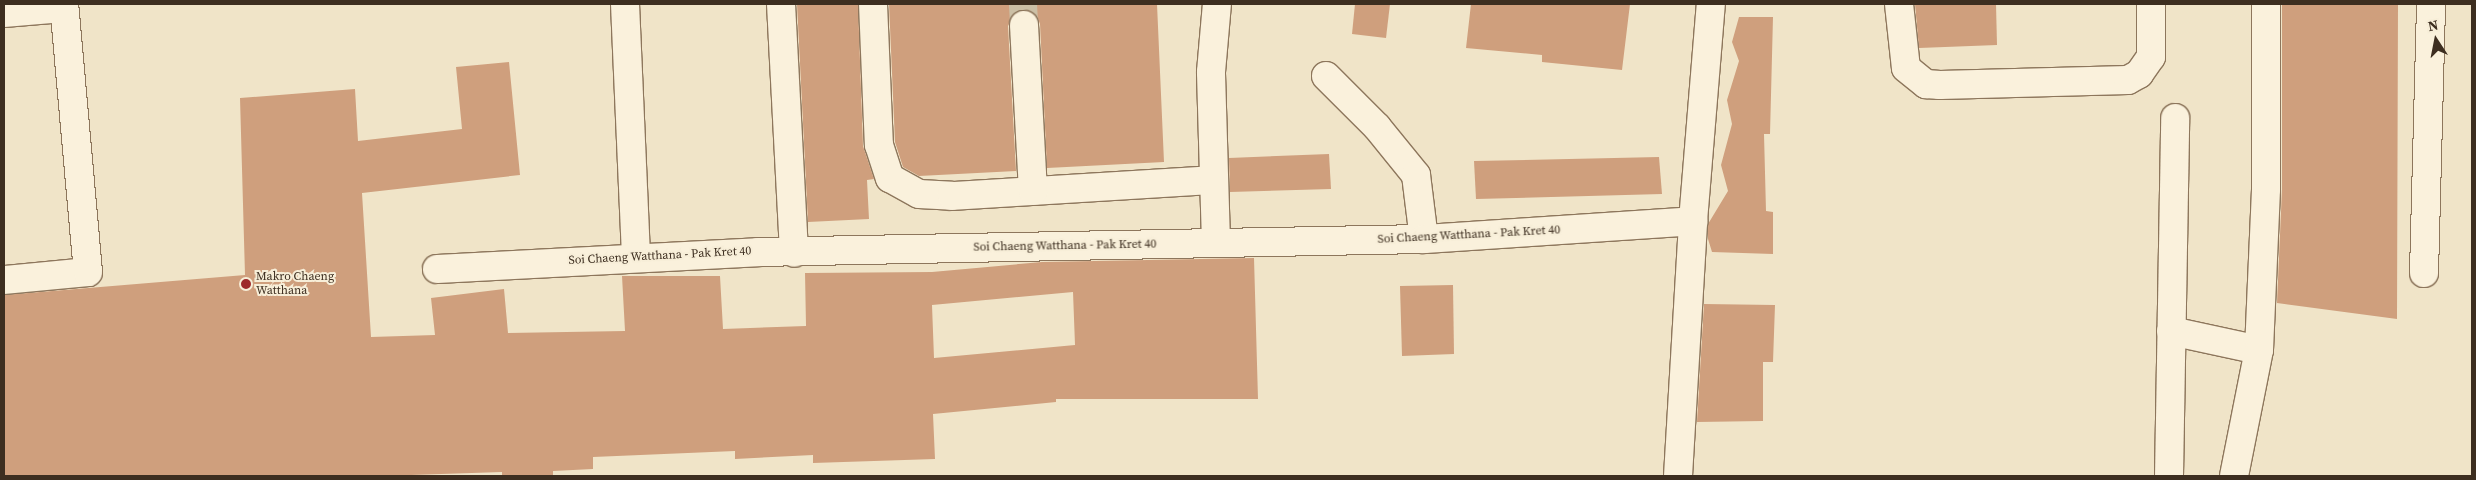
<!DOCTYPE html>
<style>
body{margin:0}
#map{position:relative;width:2476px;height:480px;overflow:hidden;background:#f0e4c8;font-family:"Source Serif 4",serif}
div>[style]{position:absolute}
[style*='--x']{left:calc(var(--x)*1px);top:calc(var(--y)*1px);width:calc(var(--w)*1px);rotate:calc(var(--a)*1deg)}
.building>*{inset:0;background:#cf9f7d}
.minor-tunnel>*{height:28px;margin-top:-14px;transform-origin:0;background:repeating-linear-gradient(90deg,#ccc0a6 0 28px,transparent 0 42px)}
.roads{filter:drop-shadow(1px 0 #8d765c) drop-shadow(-1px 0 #8d765c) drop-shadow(0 1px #8d765c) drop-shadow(0 -1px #8d765c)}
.minor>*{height:28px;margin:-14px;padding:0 14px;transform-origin:14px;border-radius:14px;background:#faf1dc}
.dots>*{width:14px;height:14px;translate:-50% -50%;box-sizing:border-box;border:2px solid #f7eed8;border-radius:50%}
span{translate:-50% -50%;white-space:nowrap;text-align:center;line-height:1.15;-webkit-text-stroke:4px #f7eed8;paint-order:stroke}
.street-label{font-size:12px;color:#3d2e20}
.poi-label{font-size:12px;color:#3d2e20}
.left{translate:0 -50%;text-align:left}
.frame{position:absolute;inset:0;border:5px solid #3d2e20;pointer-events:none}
.north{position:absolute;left:2411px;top:15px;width:50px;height:50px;-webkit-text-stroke:4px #f7eed8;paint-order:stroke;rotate:349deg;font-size:14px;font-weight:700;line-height:20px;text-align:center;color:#3d2e20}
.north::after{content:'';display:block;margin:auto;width:18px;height:22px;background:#3d2e20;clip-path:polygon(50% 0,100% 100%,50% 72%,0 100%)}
</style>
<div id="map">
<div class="building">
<i style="clip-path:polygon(797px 4px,858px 4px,863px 146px,874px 179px,867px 180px,869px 219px,808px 222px)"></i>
<i style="clip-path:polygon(889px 4px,1157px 4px,1164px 162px,1047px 168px,1040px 24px,1037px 16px,1024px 9px,1015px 12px,1008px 26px,1016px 171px,919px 176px,903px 167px,895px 142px)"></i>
<i style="clip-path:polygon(1355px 4px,1390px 4px,1386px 38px,1352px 34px)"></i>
<i style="clip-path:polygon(1471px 4px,1630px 4px,1622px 70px,1542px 62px,1542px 55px,1466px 48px)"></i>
<i style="clip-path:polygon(1915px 4px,1996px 4px,1997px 45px,1919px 48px)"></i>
<i style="clip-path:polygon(2282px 4px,2398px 4px,2397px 319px,2277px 303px,2282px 189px)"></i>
<i style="clip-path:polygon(1739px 17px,1773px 17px,1770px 134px,1764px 134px,1766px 211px,1773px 212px,1773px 254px,1712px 252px,1708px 239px,1708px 224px,1728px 191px,1721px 165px,1732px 124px,1727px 100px,1739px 61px,1732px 42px)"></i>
<i style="clip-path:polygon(evenodd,509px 62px,520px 175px,362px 193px,371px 337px,435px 335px,431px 298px,504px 289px,508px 333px,625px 331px,622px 276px,720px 276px,723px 329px,806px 326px,805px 273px,932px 272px,1042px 262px,1254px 258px,1258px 399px,1056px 399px,1056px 402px,933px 414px,935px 459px,813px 463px,813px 455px,735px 459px,735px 451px,593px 457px,593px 469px,553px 471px,553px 475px,502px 476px,502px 472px,381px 476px,4px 476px,4px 295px,245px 275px,240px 98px,355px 89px,358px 141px,462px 129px,456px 67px,509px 62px,1073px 292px,1075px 345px,934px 358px,932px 305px,1073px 292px)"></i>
<i style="clip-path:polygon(1329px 154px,1331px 189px,1230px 192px,1229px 158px)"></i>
<i style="clip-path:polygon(1659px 157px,1662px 194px,1476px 199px,1474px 161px)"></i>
<i style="clip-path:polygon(1453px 285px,1454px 354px,1402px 356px,1400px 286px)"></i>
<i style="clip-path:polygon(1704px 304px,1775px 305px,1773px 362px,1763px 362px,1763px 421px,1697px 422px)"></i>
</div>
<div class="minor-tunnel">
<i style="--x:1023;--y:4;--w:21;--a:87"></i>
</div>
<div class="roads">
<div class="minor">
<i style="--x:625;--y:4;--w:254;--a:87.5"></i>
<i style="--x:781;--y:4;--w:249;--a:87"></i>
<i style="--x:873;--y:4;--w:141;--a:87.6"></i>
<i style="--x:879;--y:145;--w:35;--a:72"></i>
<i style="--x:890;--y:178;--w:33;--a:29"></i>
<i style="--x:919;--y:194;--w:33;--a:3"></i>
<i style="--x:952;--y:196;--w:262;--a:-3.5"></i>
<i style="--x:1899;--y:4;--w:64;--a:83.8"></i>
<i style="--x:1906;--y:68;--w:26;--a:39"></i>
<i style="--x:1926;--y:84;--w:14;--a:4"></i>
<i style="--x:1940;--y:85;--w:188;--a:-1.5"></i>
<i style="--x:2128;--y:80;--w:13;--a:-29"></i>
<i style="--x:2139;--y:74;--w:21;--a:-55"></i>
<i style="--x:2151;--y:57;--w:53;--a:-90"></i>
<i style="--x:4;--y:13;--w:60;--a:-4.8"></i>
<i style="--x:1024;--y:25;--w:166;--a:86.9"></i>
<i style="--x:1326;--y:76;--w:72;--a:45"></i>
<i style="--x:1377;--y:127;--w:62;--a:50.9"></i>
<i style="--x:1416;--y:175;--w:64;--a:82.9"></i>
<i style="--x:1216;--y:242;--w:170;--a:-91.7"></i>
<i style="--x:1211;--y:72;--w:68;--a:-85"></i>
<i style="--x:437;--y:269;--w:321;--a:-3"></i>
<i style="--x:758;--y:252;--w:666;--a:-1.12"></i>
<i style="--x:1424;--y:239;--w:270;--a:-3.8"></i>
<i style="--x:2424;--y:273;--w:269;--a:-88.5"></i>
<i style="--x:4;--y:280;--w:84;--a:-5.4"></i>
<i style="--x:88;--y:272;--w:269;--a:-95.1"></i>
<i style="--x:2171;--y:331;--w:90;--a:12.2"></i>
<i style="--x:1678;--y:476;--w:255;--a:-86.6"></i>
<i style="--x:1693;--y:221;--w:218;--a:-85.3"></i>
<i style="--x:2169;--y:476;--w:358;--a:-89"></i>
<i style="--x:2234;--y:476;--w:128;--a:-78.8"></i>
<i style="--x:2259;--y:350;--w:161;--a:-87.5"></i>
<i style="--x:2266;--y:189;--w:185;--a:-90"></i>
</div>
</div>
<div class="dots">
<i style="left:246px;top:284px;background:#9e2a2b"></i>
</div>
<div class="street-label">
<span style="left:1469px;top:235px;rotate:-3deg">Soi Chaeng Watthana - Pak Kret 40</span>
<span style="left:1065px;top:246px;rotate:-1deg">Soi Chaeng Watthana - Pak Kret 40</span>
<span style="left:660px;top:256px;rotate:-3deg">Soi Chaeng Watthana - Pak Kret 40</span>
</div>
<div class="poi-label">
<span class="left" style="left:256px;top:284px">Makro Chaeng<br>Watthana</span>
</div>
<div class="frame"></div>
<div class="north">N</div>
</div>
